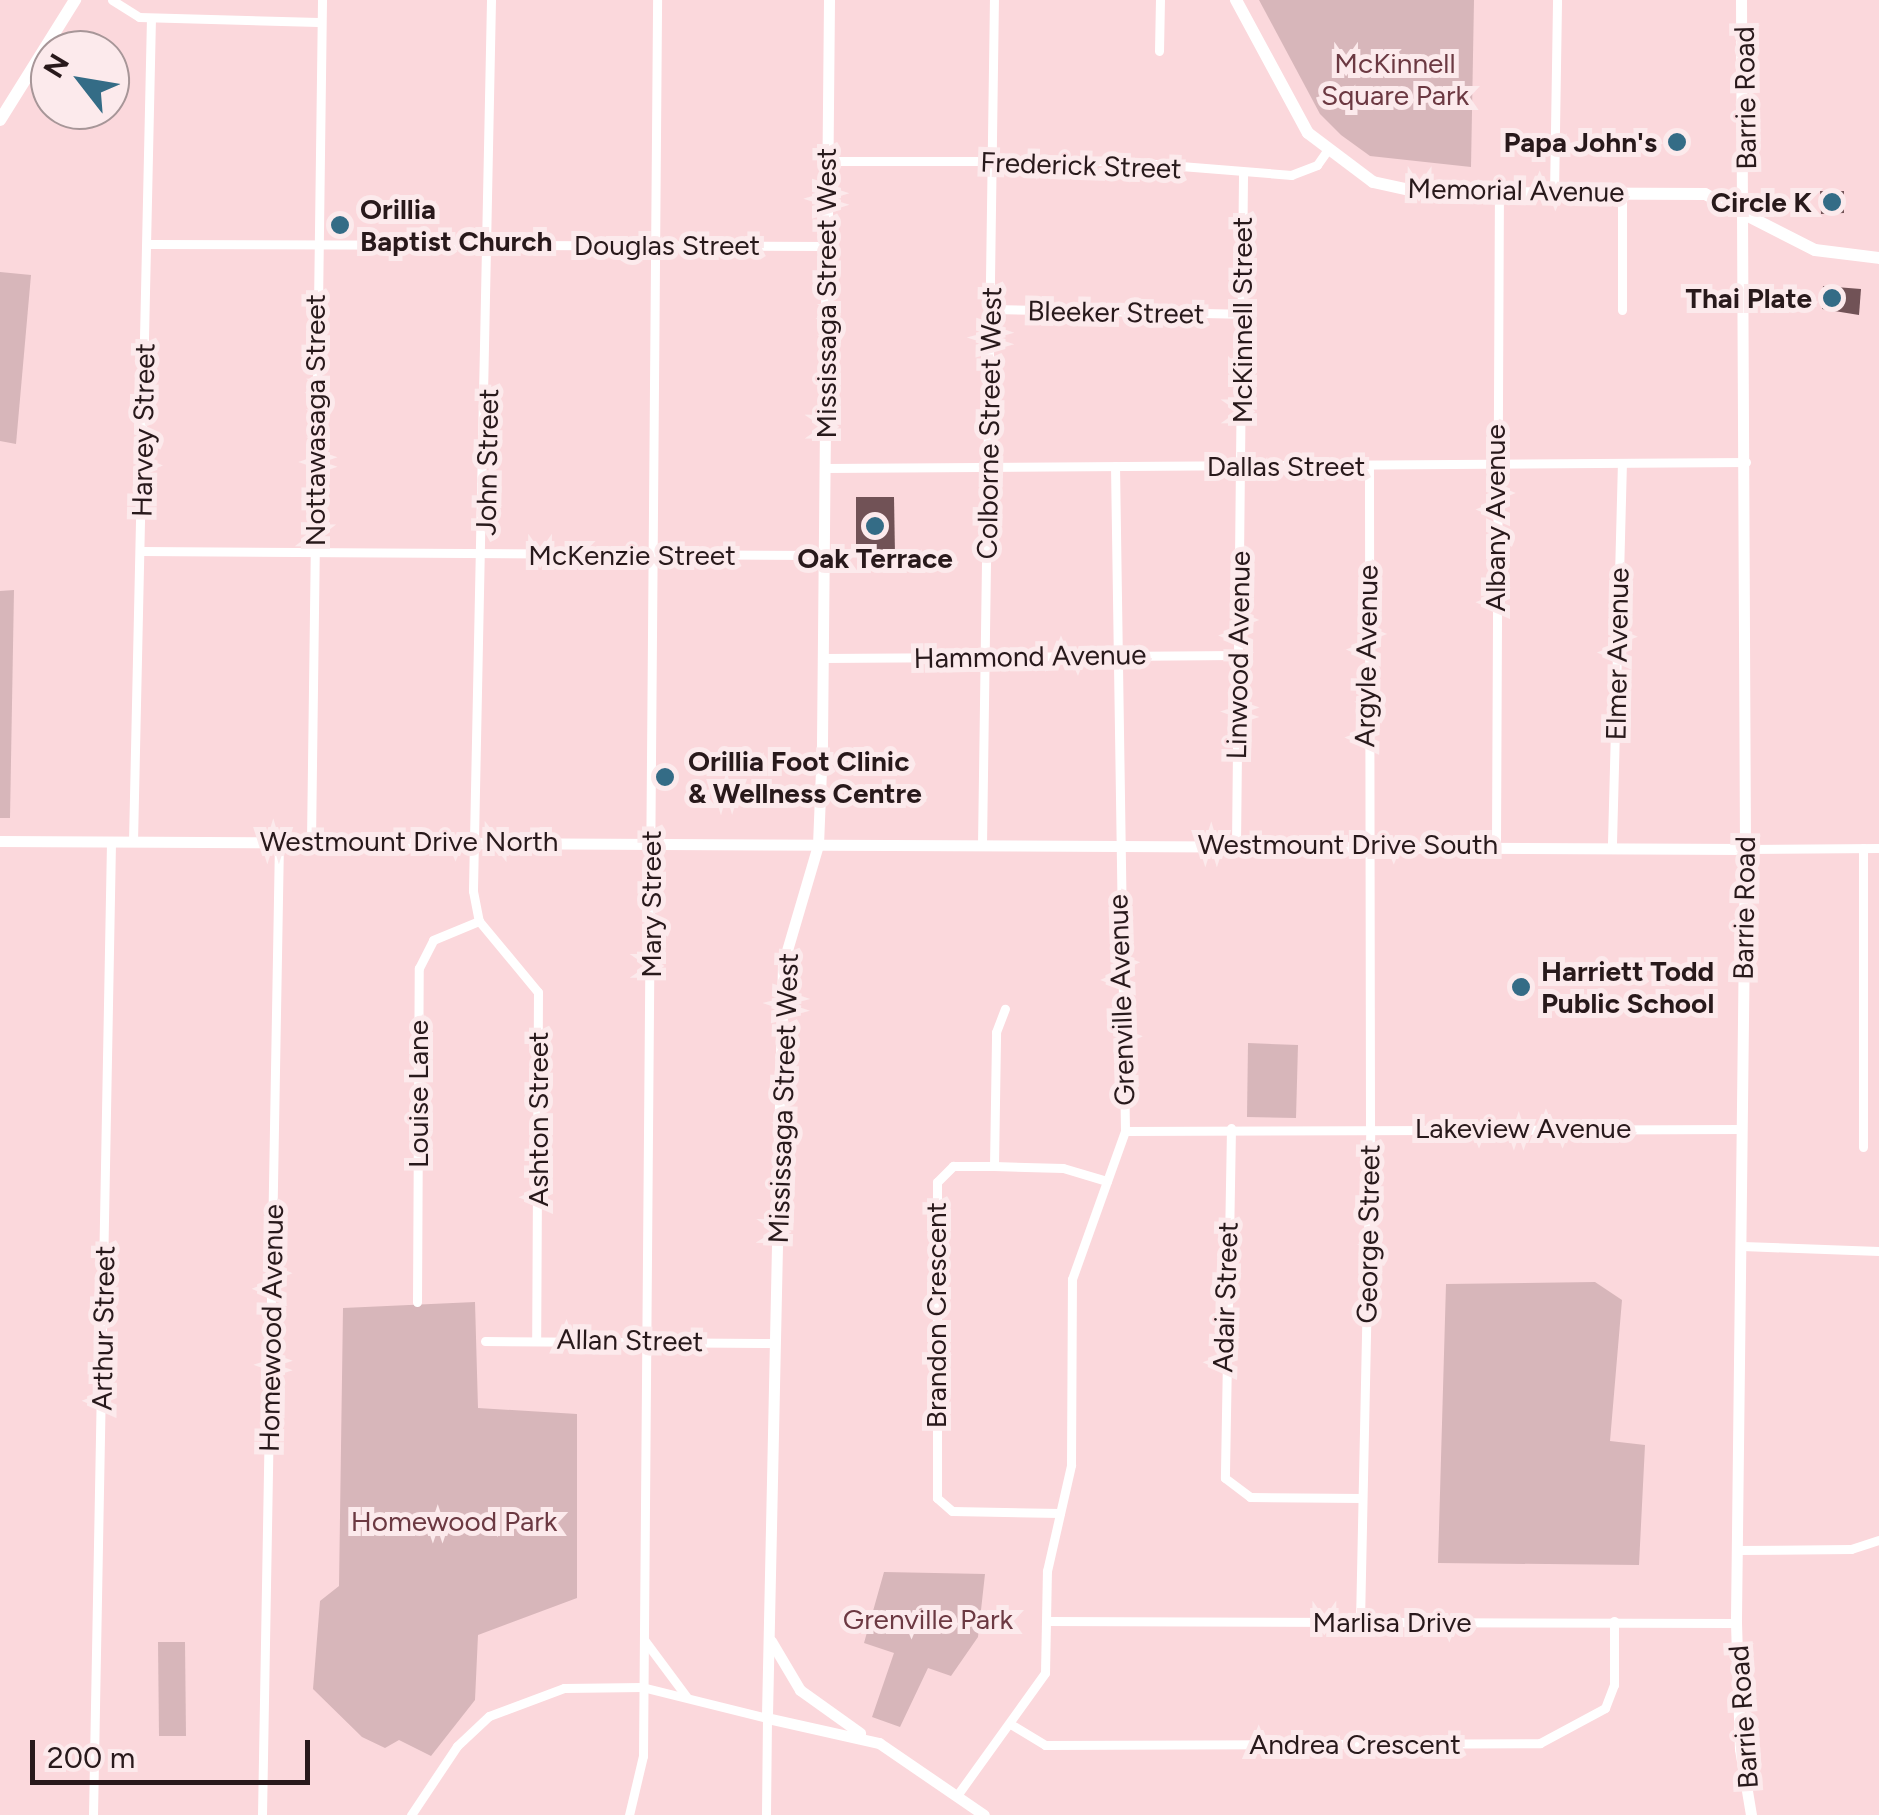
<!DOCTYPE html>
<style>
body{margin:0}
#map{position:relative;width:1879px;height:1815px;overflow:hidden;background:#fbd8dc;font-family:Figtree,sans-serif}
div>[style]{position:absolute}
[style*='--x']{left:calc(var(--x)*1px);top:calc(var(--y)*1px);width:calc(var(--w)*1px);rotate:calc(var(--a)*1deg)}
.green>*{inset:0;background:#d7b6ba}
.building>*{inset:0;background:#715256}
.minor>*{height:9px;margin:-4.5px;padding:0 4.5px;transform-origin:4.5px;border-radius:4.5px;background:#fff}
.tertiary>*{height:11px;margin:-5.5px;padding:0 5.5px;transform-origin:5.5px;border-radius:5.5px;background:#fff}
.secondary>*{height:12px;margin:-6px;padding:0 6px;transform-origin:6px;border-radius:6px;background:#fff}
.dots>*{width:28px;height:28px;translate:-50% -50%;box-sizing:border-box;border:5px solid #fceaec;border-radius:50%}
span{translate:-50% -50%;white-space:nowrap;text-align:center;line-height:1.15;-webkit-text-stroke:10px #fceaec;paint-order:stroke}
.park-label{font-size:28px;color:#6c3942}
.street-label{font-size:28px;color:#28191b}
.poi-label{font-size:28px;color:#28191b;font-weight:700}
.right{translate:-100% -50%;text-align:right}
.left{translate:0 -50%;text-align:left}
.north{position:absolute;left:30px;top:30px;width:100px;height:100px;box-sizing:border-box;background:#fceaec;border:2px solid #a79698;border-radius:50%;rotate:301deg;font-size:28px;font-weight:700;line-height:40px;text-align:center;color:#28191b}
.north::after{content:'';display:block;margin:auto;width:35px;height:45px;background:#346c86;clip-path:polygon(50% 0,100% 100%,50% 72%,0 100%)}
.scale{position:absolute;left:30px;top:1740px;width:280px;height:45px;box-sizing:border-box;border:5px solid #28191b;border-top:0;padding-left:12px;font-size:30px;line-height:35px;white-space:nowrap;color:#28191b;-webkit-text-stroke:8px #fceaec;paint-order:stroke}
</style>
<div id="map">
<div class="green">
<i style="clip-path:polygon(1259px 0,1474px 0,1471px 167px,1370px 156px,1341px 135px,1320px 114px)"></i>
<i style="clip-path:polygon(0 272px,31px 275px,16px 444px,0 441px)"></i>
<i style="clip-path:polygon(14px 590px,10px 818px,0 818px,0 591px)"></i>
<i style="clip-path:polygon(1248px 1043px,1298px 1045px,1296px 1118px,1247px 1117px)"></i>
<i style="clip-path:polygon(1595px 1282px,1622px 1300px,1610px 1441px,1645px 1445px,1639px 1565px,1438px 1563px,1446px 1284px)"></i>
<i style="clip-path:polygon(475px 1302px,478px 1408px,577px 1414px,577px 1598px,478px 1635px,475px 1700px,431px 1756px,399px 1740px,385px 1748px,362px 1737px,313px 1689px,320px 1601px,339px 1586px,343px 1308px)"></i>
<i style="clip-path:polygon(884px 1572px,985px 1574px,978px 1637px,951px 1676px,928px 1668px,900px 1727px,872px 1717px,894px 1653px,864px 1643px)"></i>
<i style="clip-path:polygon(158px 1642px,185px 1642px,186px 1736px,159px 1736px)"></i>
</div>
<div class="building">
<i style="clip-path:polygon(1820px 191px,1844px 191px,1844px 213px,1821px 214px)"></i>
<i style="clip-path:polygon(1823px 286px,1861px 289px,1859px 315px,1822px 309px)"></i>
<i style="clip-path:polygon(856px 497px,894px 497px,895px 555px,856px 556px)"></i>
</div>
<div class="minor">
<i style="--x:112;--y:0;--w:32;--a:32"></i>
<i style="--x:139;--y:17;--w:179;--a:1.6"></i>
<i style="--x:491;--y:0;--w:891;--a:91.16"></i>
<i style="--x:473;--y:891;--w:31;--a:79"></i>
<i style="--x:479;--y:921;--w:92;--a:50.3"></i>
<i style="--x:538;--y:992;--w:347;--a:90.3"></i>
<i style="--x:1159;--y:51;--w:51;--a:-88.9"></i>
<i style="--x:827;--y:161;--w:291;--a:0"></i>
<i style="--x:1118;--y:161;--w:174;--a:4.6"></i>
<i style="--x:1291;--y:175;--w:28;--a:-21"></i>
<i style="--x:1317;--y:165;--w:16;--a:-55"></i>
<i style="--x:1622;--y:193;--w:117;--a:90"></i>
<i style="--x:1554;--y:194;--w:194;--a:-89.1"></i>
<i style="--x:147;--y:244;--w:679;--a:0.17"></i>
<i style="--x:991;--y:309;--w:250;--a:1.1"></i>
<i style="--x:825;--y:468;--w:921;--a:-0.37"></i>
<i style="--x:141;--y:551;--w:683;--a:0.34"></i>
<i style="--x:823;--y:658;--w:414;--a:-0.4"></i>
<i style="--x:311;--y:841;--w:841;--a:-89.25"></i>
<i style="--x:133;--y:842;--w:824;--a:-88.75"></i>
<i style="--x:1496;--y:843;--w:650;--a:-89.74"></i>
<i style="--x:1612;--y:843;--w:378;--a:-88.5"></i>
<i style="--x:982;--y:845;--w:845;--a:-89.19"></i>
<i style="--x:1236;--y:845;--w:670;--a:-89.4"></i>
<i style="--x:1745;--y:849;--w:134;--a:-0.4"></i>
<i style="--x:1231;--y:1128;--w:350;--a:91"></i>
<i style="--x:1225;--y:1478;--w:31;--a:37"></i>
<i style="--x:1250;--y:1497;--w:112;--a:0.5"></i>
<i style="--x:1125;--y:1131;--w:616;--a:-0.19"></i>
<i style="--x:1863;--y:1147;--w:299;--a:-90"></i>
<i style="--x:994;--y:1166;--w:134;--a:-89.1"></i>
<i style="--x:996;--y:1032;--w:25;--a:-69"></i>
<i style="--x:1742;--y:1246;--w:137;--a:2.1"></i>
<i style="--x:417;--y:1302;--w:334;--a:-89.7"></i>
<i style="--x:419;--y:968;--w:31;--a:-63"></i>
<i style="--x:433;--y:940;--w:50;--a:-22.4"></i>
<i style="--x:485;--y:1341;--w:290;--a:0.4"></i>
<i style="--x:1060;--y:1513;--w:108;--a:-178.9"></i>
<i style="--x:952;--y:1511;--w:20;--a:-139"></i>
<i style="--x:937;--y:1498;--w:316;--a:-90"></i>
<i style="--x:937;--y:1182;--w:23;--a:-45"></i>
<i style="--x:953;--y:1166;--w:41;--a:0"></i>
<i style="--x:994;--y:1166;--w:69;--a:1.7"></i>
<i style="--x:1063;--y:1168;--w:46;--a:16.5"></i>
<i style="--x:1737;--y:1550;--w:114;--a:-0.5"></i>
<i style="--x:1851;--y:1549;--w:29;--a:-18"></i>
<i style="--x:1047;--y:1621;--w:689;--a:0.17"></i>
<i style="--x:1360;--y:1622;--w:495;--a:-88.8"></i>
<i style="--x:1370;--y:1127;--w:661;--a:-90.09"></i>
<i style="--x:645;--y:1641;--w:69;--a:53.3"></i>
<i style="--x:1012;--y:1725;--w:39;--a:31"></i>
<i style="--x:1045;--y:1745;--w:495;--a:-0.2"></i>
<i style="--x:1540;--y:1743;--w:74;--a:-28.3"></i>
<i style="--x:1605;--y:1708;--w:25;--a:-69"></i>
<i style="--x:1614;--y:1685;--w:64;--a:-90"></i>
<i style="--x:958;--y:1794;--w:149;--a:-54.3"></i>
<i style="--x:1045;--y:1673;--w:102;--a:-88.9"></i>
<i style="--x:1047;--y:1571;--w:109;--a:-77.2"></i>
<i style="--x:1071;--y:1465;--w:186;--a:-89.7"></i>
<i style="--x:1072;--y:1279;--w:157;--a:-70.3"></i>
<i style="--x:1125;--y:1131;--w:665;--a:-90.86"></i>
<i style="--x:93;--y:1815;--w:974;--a:-88.94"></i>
<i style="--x:262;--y:1815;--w:974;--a:-89"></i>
<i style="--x:411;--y:1815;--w:83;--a:-56.3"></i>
<i style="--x:457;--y:1746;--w:44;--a:-43.2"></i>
<i style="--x:489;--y:1716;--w:80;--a:-20.5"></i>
<i style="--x:564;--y:1688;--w:78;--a:-0.7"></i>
<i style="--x:642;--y:1687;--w:129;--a:13.9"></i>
<i style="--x:767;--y:1718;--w:97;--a:90.6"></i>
<i style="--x:629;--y:1815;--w:61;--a:-76.7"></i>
<i style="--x:643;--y:1756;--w:1756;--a:-89.54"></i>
</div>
<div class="tertiary">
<i style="--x:829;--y:0;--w:745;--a:90.54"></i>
<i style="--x:822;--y:745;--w:100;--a:92.3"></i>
<i style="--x:818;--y:845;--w:124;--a:106.4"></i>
<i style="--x:783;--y:964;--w:754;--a:91.22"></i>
<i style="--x:767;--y:1718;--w:115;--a:12.6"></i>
<i style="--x:879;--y:1743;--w:127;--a:34.4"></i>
<i style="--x:1741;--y:0;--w:849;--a:89.73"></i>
<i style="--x:1745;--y:849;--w:774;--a:90.67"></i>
<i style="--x:1736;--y:1623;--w:126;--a:88.2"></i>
<i style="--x:1740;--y:1749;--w:67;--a:80.5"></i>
<i style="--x:0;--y:841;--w:1745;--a:0.26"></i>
<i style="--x:771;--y:1641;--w:57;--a:59.4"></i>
<i style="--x:800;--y:1690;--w:74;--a:35.6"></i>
</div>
<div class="secondary">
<i style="--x:1236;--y:0;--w:151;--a:61.6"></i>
<i style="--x:1308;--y:133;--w:81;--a:37"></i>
<i style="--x:1373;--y:182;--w:51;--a:12.4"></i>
<i style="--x:1423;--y:193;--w:282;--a:0.2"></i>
<i style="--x:1705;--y:194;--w:123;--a:27"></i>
<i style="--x:1815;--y:250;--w:64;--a:7.1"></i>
<i style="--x:0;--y:120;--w:142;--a:-58"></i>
</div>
<div class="dots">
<i style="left:1677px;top:142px;background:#346c86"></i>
<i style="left:1832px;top:202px;background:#346c86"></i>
<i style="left:340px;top:225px;background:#346c86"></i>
<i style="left:1832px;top:298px;background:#346c86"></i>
<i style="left:875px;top:526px;background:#346c86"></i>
<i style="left:665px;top:777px;background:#346c86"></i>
<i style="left:1521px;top:987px;background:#346c86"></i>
</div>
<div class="park-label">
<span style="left:1395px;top:79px">McKinnell<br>Square Park</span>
<span style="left:454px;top:1521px">Homewood Park</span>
<span style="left:928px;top:1619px">Grenville Park</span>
</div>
<div class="street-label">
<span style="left:1745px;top:98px;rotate:-91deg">Barrie Road</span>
<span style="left:1081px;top:165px;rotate:2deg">Frederick Street</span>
<span style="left:1516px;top:190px;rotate:1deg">Memorial Avenue</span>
<span style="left:667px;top:245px">Douglas Street</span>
<span style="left:826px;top:293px;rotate:-90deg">Mississaga Street West</span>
<span style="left:1116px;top:312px;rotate:1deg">Bleeker Street</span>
<span style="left:1242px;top:320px;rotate:-90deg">McKinnell Street</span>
<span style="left:315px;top:420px;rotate:-90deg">Nottawasaga Street</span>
<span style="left:989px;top:423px;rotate:-89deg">Colborne Street West</span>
<span style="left:143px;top:430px;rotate:-89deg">Harvey Street</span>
<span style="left:487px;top:462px;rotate:-89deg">John Street</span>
<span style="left:1286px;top:466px">Dallas Street</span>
<span style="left:1495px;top:518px;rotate:-90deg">Albany Avenue</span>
<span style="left:632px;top:555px">McKenzie Street</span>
<span style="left:1617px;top:654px;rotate:-89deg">Elmer Avenue</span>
<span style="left:1238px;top:655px;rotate:-89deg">Linwood Avenue</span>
<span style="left:1030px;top:656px;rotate:-1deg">Hammond Avenue</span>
<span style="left:1366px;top:656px;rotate:-89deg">Argyle Avenue</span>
<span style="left:409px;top:841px">Westmount Drive North</span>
<span style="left:1348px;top:844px">Westmount Drive South</span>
<span style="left:651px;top:904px;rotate:-90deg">Mary Street</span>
<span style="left:1744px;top:908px;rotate:-89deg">Barrie Road</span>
<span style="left:1121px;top:1000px;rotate:-92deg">Grenville Avenue</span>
<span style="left:418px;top:1094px;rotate:-90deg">Louise Lane</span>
<span style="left:783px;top:1098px;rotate:-88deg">Mississaga Street West</span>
<span style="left:538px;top:1119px;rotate:-90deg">Ashton Street</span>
<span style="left:1523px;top:1128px">Lakeview Avenue</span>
<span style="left:1368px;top:1234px;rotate:-89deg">George Street</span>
<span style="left:1225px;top:1297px;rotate:-88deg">Adair Street</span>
<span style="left:936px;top:1315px;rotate:-90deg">Brandon Crescent</span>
<span style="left:103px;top:1328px;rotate:-89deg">Arthur Street</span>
<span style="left:271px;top:1328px;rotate:-89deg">Homewood Avenue</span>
<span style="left:630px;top:1340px;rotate:1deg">Allan Street</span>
<span style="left:1392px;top:1622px">Marlisa Drive</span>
<span style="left:1743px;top:1717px;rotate:-94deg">Barrie Road</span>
<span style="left:1355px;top:1744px">Andrea Crescent</span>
</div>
<div class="poi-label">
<span class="right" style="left:1657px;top:142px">Papa John's</span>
<span class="right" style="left:1812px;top:202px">Circle K</span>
<span class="left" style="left:360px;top:225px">Orillia<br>Baptist Church</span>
<span class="right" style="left:1812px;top:298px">Thai Plate</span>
<span style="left:875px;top:558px">Oak Terrace</span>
<span class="left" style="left:688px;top:777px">Orillia Foot Clinic<br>&amp; Wellness Centre</span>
<span class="left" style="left:1541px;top:987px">Harriett Todd<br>Public School</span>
</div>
<div class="north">N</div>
<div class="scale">200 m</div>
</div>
